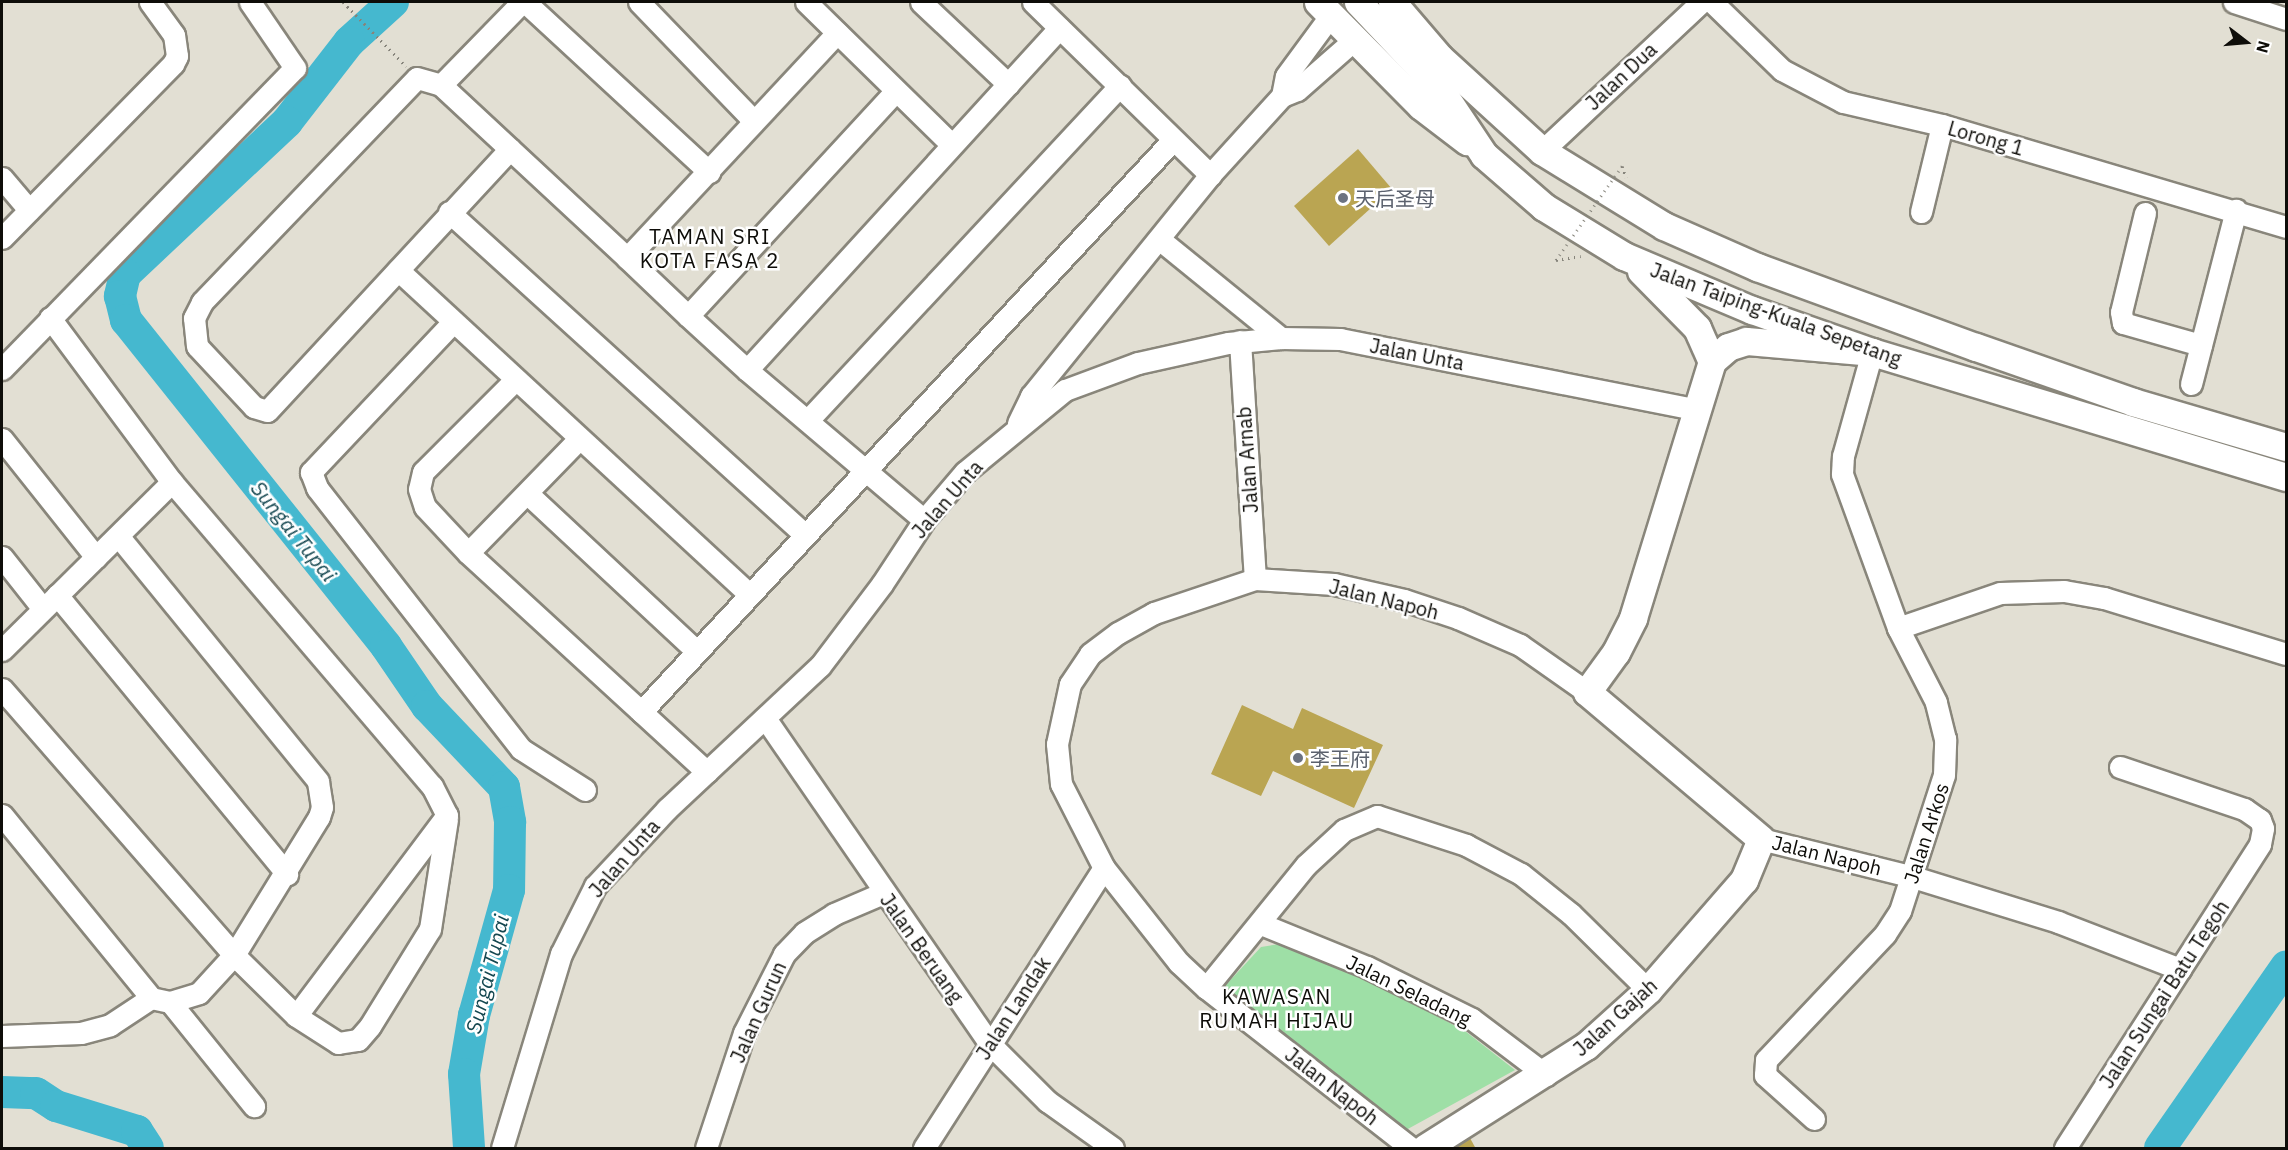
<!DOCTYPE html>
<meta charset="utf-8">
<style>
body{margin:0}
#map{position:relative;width:2288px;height:1150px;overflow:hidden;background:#e2dfd3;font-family:"IBM Plex Sans","Noto Sans SC",sans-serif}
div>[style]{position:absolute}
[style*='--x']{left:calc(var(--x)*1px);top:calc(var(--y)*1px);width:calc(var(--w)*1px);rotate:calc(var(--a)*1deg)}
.green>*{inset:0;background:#9edfa6}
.river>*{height:32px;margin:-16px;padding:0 16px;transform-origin:16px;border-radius:16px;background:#45b8cf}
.building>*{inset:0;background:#baa552}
.path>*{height:3px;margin-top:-1.5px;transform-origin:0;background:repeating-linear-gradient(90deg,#86847b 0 1.5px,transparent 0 6px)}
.roads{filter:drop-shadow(2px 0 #89867b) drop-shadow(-2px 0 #89867b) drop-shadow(0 2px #89867b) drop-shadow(0 -2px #89867b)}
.minor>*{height:21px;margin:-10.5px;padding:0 10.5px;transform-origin:10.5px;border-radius:10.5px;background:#fff}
.major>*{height:27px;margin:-13.5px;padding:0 13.5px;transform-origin:13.5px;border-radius:13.5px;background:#fff}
.path-bridge>*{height:3px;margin-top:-1.5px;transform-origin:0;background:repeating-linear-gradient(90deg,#86847b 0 1.5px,transparent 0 6px)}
.dots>*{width:16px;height:16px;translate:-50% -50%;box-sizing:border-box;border:3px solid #fff;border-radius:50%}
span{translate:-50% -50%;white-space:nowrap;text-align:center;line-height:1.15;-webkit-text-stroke:5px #fff;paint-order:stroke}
.street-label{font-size:20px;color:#0e0d09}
.worship-label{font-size:20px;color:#5b616d}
.left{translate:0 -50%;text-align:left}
.neighbourhood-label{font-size:21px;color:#0e0d09;letter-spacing:1.5px}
.water-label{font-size:21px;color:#144750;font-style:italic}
.frame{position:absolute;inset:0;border:3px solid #0e0d09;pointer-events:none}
.north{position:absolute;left:2216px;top:12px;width:60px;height:60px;-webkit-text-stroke:4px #fff;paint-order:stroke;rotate:106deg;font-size:16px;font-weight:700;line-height:24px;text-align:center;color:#0e0d09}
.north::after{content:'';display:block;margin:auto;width:21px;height:27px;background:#0e0d09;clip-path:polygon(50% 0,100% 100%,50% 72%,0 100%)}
</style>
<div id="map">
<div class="green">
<i style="clip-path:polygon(1279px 944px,1371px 981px,1465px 1031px,1515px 1070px,1406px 1130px,1223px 988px,1261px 947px)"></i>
</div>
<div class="river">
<i style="--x:393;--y:2;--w:59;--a:137.7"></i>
<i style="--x:349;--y:42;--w:101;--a:127.8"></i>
<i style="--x:287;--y:122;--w:222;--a:136.8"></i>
<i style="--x:125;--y:274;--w:23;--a:103"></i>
<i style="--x:120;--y:296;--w:25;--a:76"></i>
<i style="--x:126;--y:320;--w:417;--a:51.4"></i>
<i style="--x:386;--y:646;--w:73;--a:55.7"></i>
<i style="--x:427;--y:706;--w:112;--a:46.5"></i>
<i style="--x:504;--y:787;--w:36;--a:80"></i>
<i style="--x:510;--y:822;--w:68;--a:90.8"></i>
<i style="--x:509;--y:890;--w:130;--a:105.6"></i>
<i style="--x:474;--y:1015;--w:60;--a:99.6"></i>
<i style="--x:464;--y:1074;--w:74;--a:86.1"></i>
<i style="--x:2;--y:1092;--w:34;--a:2"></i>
<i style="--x:36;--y:1093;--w:24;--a:33"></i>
<i style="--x:56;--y:1106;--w:85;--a:17.2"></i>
<i style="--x:137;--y:1131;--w:20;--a:57"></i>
<i style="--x:2160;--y:1148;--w:221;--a:-55.2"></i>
</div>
<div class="building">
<i style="clip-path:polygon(1358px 149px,1392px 189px,1329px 246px,1294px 206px)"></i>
<i style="clip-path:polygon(1242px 705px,1293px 729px,1302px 708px,1383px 745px,1354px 808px,1273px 771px,1261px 796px,1211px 774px)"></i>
<i style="clip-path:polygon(1470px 1138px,1476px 1149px,1454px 1149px)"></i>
</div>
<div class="path">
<i style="--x:343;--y:2;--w:90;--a:45.5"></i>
<i style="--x:1622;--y:166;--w:12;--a:70"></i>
<i style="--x:1556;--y:260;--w:25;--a:-9"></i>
</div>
<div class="roads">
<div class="minor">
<i style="--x:525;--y:2;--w:251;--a:42.7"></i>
<i style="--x:639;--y:2;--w:165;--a:46"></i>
<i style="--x:806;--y:2;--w:204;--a:44.4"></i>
<i style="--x:921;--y:2;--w:120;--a:43.3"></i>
<i style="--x:1033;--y:2;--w:248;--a:44.3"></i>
<i style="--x:1712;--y:2;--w:98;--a:44.2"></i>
<i style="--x:1782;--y:70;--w:69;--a:27.7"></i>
<i style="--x:1843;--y:102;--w:102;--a:13.1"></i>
<i style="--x:1942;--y:125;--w:359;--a:16.5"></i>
<i style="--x:2234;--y:2;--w:55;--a:18.1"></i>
<i style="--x:441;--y:85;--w:116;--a:-45.7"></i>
<i style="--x:1282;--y:96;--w:20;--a:-79"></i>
<i style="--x:1286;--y:76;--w:76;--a:-53.6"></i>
<i style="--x:510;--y:149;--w:357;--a:132.8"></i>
<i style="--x:267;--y:411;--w:14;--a:-163"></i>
<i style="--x:254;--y:407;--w:83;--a:-133.1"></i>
<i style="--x:197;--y:346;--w:28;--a:-96"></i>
<i style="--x:194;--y:318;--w:18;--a:-63"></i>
<i style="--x:202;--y:302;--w:310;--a:-46.2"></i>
<i style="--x:417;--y:78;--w:25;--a:16"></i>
<i style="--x:441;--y:85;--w:254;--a:42.9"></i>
<i style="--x:627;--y:258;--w:84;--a:43.6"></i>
<i style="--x:688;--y:316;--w:80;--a:42.5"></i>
<i style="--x:747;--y:370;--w:232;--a:40.3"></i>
<i style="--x:1542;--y:151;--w:218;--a:-43.1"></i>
<i style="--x:2;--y:178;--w:42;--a:49.8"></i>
<i style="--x:449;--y:212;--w:481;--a:42.2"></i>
<i style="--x:1921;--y:212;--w:89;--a:-76.4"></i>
<i style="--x:2145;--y:213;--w:102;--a:103.6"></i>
<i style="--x:2121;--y:312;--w:11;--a:80"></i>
<i style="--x:2123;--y:323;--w:81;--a:15.8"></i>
<i style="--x:2;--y:238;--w:244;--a:-45.5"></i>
<i style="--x:173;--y:64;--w:9;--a:-63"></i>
<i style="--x:177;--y:56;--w:21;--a:-98"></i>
<i style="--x:174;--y:35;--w:41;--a:-126"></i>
<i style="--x:1159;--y:239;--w:157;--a:39.1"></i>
<i style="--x:627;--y:258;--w:308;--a:-47"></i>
<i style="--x:398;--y:270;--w:476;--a:42.7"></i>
<i style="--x:688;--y:316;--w:305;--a:-47.3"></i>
<i style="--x:50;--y:318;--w:204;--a:53.4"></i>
<i style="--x:172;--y:482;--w:400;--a:49.5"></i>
<i style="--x:432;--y:786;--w:33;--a:63"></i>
<i style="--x:447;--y:815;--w:251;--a:126.9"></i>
<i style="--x:453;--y:322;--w:207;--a:133.4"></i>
<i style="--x:311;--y:472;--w:17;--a:69"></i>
<i style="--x:317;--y:488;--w:331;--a:52"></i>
<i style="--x:521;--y:749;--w:76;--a:32.6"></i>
<i style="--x:1240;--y:341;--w:238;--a:86.4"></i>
<i style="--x:2;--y:369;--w:420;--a:-45.8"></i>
<i style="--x:295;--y:68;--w:80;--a:-124.3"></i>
<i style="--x:747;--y:370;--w:463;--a:-47.6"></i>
<i style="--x:515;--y:380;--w:130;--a:135"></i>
<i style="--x:423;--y:472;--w:17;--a:103"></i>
<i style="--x:419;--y:489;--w:19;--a:72"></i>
<i style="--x:425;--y:507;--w:63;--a:46.9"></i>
<i style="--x:468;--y:553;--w:324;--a:42.5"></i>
<i style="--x:2191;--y:384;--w:180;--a:-75.5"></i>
<i style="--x:809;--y:419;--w:456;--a:-47"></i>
<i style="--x:1018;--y:423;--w:30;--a:-64"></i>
<i style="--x:1031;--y:396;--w:284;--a:-51"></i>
<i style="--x:1210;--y:175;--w:107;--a:-47.7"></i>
<i style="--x:1282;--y:96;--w:16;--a:-22"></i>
<i style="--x:1297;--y:90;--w:76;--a:-41.3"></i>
<i style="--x:2;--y:439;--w:151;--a:51.5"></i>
<i style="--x:528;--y:494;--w:229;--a:43"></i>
<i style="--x:468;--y:553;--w:158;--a:-45.8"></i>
<i style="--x:2;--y:557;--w:66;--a:51.7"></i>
<i style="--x:57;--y:595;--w:362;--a:50.5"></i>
<i style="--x:1898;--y:628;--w:108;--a:-18.9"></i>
<i style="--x:2000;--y:593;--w:64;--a:-1.8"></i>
<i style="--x:2064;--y:591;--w:41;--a:9.9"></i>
<i style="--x:2104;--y:598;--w:190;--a:17.1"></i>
<i style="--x:2;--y:650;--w:239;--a:-44.7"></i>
<i style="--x:2;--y:689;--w:353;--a:48.9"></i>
<i style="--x:234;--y:955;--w:87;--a:44.5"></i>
<i style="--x:296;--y:1016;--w:50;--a:32.7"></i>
<i style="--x:338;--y:1043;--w:20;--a:-9"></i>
<i style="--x:358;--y:1040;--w:18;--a:-49"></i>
<i style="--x:370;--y:1026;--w:114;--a:-58.3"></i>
<i style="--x:430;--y:929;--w:111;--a:-81.2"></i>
<i style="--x:641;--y:712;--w:781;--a:-47.08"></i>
<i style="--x:765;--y:718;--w:396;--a:55.4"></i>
<i style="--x:990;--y:1044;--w:81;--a:45"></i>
<i style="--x:1047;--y:1101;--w:81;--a:35.5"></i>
<i style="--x:2;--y:815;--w:236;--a:50.8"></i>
<i style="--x:151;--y:998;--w:19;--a:12"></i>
<i style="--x:170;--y:1002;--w:30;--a:-17"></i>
<i style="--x:199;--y:993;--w:52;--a:-47.4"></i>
<i style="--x:234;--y:955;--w:162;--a:-58.4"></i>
<i style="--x:319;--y:817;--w:10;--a:-73"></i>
<i style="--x:322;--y:807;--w:26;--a:-99"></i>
<i style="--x:318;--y:781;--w:316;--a:-129.2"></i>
<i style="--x:1761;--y:839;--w:157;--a:14"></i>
<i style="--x:1913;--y:877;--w:152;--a:17.2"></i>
<i style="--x:2058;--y:922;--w:131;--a:21.1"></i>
<i style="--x:1261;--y:924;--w:114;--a:22.1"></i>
<i style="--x:1367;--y:967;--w:117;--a:26.3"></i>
<i style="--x:1472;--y:1019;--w:93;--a:37.1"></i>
<i style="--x:1206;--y:988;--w:159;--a:-50.9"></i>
<i style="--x:1306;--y:865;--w:52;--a:-42.6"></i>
<i style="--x:1344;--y:830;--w:36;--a:-23"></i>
<i style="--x:1377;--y:816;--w:94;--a:18"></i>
<i style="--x:1466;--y:845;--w:62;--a:27.8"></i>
<i style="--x:1521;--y:874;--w:64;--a:38.7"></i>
<i style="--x:1571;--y:914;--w:108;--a:44.6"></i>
<i style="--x:170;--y:1002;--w:134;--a:51.1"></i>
<i style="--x:2;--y:1036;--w:79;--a:-2.2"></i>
<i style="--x:81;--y:1033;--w:30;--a:-15"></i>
<i style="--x:110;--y:1025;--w:49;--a:-33.4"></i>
<i style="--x:1814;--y:1119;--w:66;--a:-138.1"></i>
<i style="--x:1765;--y:1075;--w:15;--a:-86"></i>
<i style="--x:1766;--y:1060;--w:173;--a:-46.6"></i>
<i style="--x:1885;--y:934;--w:27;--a:-57"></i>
<i style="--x:1900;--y:911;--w:143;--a:-72.1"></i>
<i style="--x:1944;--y:775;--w:36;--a:-88"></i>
<i style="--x:1945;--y:739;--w:38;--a:-104"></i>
<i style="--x:1936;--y:702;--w:83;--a:-117.2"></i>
<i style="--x:1898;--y:628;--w:164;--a:-110"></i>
<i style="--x:1842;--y:474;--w:18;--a:-87"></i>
<i style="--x:1843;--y:456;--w:108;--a:-74.4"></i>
<i style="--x:502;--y:1148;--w:203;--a:-73.1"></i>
<i style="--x:561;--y:954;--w:76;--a:-63.4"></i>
<i style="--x:595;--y:886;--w:105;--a:-46.9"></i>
<i style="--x:667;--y:809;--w:209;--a:-43.1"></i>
<i style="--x:820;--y:666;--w:103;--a:-52.9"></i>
<i style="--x:882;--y:584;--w:77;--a:-56.7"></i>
<i style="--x:924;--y:520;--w:63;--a:-49.5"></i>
<i style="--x:965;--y:472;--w:129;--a:-39.4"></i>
<i style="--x:1065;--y:390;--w:78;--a:-20.3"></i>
<i style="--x:1138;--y:363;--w:92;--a:-12.5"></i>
<i style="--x:1228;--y:343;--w:53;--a:-5.4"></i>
<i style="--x:1281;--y:338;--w:59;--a:1"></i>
<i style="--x:1340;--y:339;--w:362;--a:11.2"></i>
<i style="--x:706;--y:1148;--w:121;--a:-71.7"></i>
<i style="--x:744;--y:1033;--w:89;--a:-63.1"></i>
<i style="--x:784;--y:954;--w:29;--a:-46"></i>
<i style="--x:804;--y:933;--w:36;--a:-32"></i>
<i style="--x:834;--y:914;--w:53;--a:-23.2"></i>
<i style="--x:924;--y:1148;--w:333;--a:-57.3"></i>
<i style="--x:1411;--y:1148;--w:260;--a:-142"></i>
<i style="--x:1206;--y:988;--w:37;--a:-137"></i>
<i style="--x:1179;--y:963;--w:121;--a:-128.3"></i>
<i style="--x:1104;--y:868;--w:94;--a:-117.1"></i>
<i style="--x:1061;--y:784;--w:40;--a:-95.7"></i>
<i style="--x:1057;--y:744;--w:61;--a:-77.8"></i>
<i style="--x:1070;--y:684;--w:36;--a:-56"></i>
<i style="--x:1090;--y:654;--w:35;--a:-37"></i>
<i style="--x:1118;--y:633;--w:41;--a:-29.1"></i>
<i style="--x:1154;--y:613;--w:107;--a:-18.6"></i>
<i style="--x:1255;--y:579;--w:79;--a:3.6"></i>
<i style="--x:1334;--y:584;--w:72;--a:12.9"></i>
<i style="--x:1404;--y:600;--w:57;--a:18.4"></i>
<i style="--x:1458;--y:618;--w:68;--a:23.5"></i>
<i style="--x:1520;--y:645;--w:82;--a:35"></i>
<i style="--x:2065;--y:1148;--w:361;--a:-57.3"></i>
<i style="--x:2260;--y:844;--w:16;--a:-79"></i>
<i style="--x:2263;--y:828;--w:9;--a:-111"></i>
<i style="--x:2260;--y:820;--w:19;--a:-145"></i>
<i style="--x:2244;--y:809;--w:131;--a:-161.3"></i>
</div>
<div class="major">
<i style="--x:1318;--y:2;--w:146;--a:45.3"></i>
<i style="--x:1421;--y:106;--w:58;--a:37.3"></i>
<i style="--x:1358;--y:2;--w:120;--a:46.7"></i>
<i style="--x:1440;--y:89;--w:79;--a:56.3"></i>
<i style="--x:1484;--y:155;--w:79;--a:40.9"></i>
<i style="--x:1544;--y:207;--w:94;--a:31.5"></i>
<i style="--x:1624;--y:256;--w:139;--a:22.9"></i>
<i style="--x:1752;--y:310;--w:127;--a:19.3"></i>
<i style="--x:1872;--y:352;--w:432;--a:16.8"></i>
<i style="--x:1392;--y:2;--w:74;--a:49.4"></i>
<i style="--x:1440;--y:58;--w:138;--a:42.4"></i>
<i style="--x:1542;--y:151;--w:143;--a:31.6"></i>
<i style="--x:1664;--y:226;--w:102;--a:23.8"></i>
<i style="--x:1757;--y:267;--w:233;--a:20.1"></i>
<i style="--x:1976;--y:347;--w:166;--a:19.3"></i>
<i style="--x:2133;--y:402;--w:159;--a:16.4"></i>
<i style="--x:1641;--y:271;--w:80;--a:45.5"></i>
<i style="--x:1697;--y:328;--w:36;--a:66"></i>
<i style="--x:1425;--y:1148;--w:191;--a:-32.4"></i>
<i style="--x:1586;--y:1046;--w:84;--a:-42.1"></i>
<i style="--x:1648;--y:990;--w:146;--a:-48.9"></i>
<i style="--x:1744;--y:880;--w:44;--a:-67.5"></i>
<i style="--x:1761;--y:839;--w:228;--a:-139.8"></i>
<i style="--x:1587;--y:692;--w:49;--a:-54.1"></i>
<i style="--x:1616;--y:652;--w:38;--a:-63"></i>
<i style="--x:1633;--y:618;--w:269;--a:-72.9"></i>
<i style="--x:1712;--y:361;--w:21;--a:-41"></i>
<i style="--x:1728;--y:347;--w:19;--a:-18"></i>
<i style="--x:1746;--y:341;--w:126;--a:5"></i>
</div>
</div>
<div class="path-bridge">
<i style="--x:1556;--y:260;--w:115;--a:-54.9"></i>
</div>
<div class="dots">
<i style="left:1343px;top:198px;background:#6b7280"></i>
<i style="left:1298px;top:758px;background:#6b7280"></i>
</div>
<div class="street-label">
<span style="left:1621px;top:76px;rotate:-43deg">Jalan Dua</span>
<span style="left:1986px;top:138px;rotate:16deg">Lorong 1</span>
<span style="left:1776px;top:314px;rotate:20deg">Jalan Taiping-Kuala Sepetang</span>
<span style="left:1417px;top:354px;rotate:11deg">Jalan Unta</span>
<span style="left:1247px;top:460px;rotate:-94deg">Jalan Arnab</span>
<span style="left:947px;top:499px;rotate:-49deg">Jalan Unta</span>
<span style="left:1384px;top:599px;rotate:14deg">Jalan Napoh</span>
<span style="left:1926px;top:833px;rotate:-72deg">Jalan Arkos</span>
<span style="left:1827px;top:855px;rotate:14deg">Jalan Napoh</span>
<span style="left:624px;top:858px;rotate:-49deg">Jalan Unta</span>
<span style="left:922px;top:948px;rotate:55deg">Jalan Beruang</span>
<span style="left:1409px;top:990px;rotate:26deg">Jalan Seladang</span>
<span style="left:2164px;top:994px;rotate:-57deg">Jalan Sungai Batu Tegoh</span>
<span style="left:1013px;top:1008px;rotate:-57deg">Jalan Landak</span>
<span style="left:758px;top:1012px;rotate:-66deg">Jalan Gurun</span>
<span style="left:1615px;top:1017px;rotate:-42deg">Jalan Gajah</span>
<span style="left:1332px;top:1086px;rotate:38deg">Jalan Napoh</span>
</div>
<div class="worship-label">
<span class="left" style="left:1355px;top:198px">天后圣母</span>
<span class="left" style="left:1310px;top:758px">李王府</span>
</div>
<div class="neighbourhood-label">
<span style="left:710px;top:248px">TAMAN SRI<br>KOTA FASA 2</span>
<span style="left:1277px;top:1008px">KAWASAN<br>RUMAH HIJAU</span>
</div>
<div class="water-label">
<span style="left:294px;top:531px;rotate:51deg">Sungai Tupai</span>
<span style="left:487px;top:974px;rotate:-76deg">Sungai Tupai</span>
</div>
<div class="frame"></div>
<div class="north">N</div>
</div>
